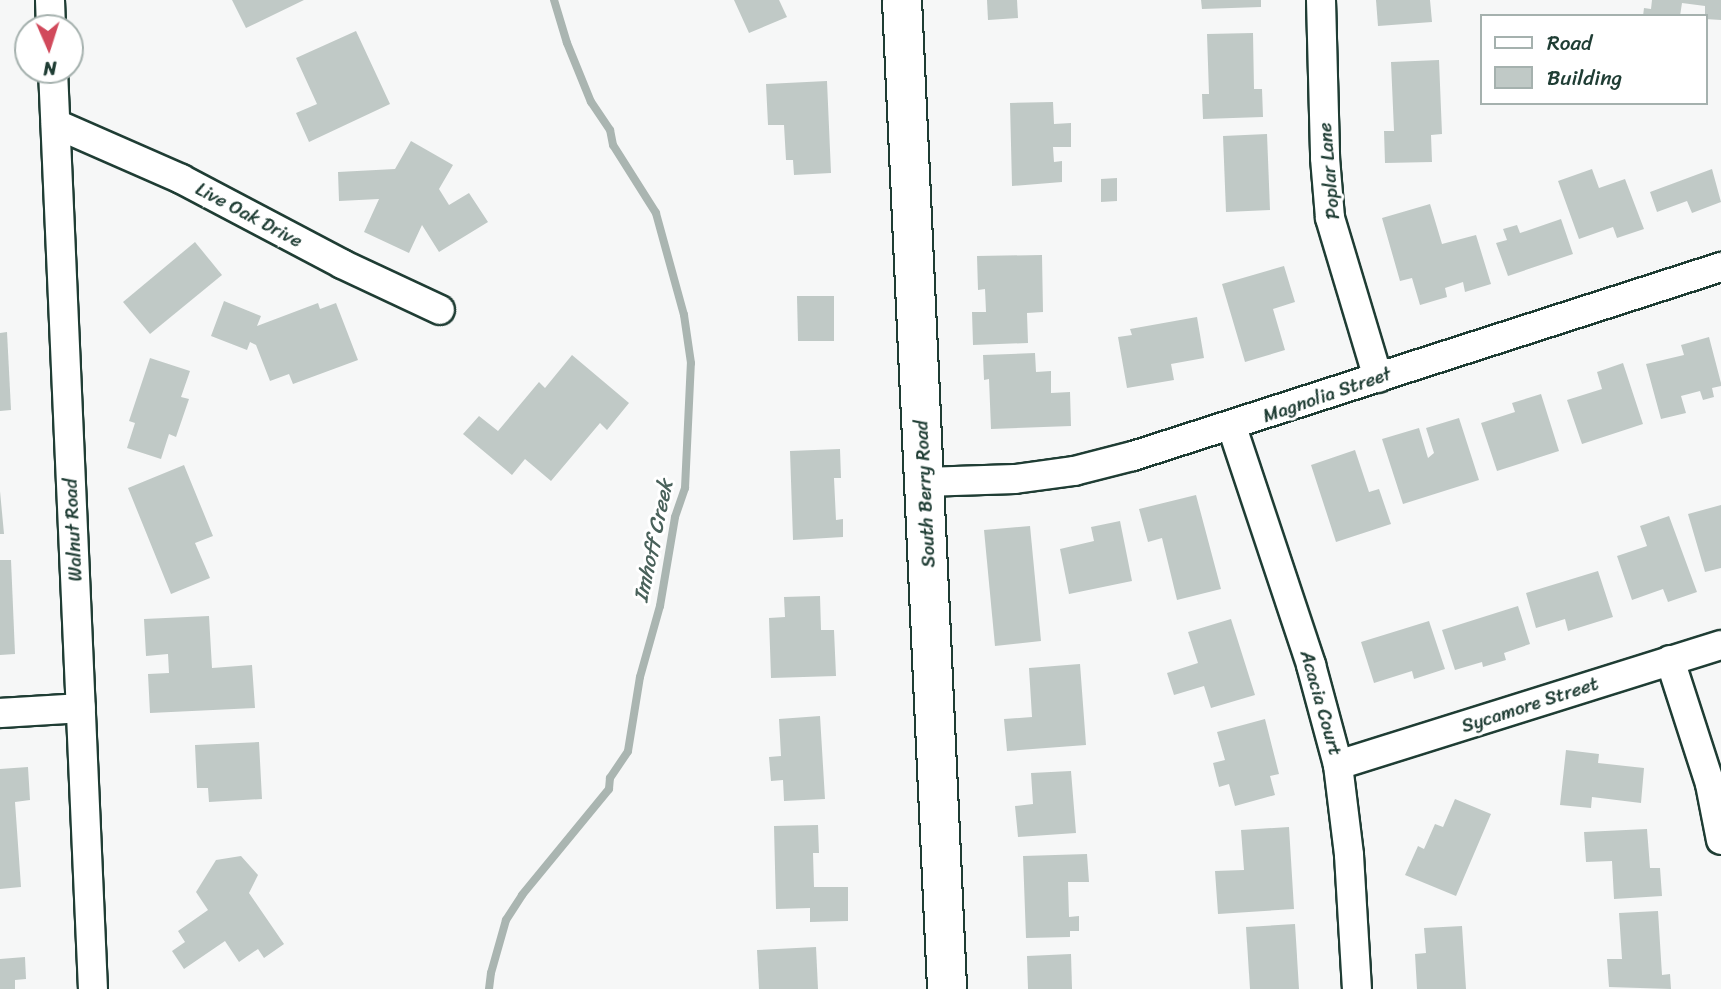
<!DOCTYPE html>
<style>
body{margin:0}
#map{position:relative;width:1721px;height:989px;overflow:hidden;background:#f6f7f7;font-family:Sriracha,sans-serif}
div>[style]{position:absolute}
[style*='--x']{left:calc(var(--x)*1px);top:calc(var(--y)*1px);width:calc(var(--w)*1px);rotate:calc(var(--a)*1deg)}
.stream>*{height:8px;margin:-4px;padding:0 4px;transform-origin:4px;border-radius:4px;background:#aab5b1}
.building>*{inset:0;background:#c0c9c6}
.roads{filter:drop-shadow(2px 0 #1f3d34) drop-shadow(-2px 0 #1f3d34) drop-shadow(0 2px #1f3d34) drop-shadow(0 -2px #1f3d34)}
.street>*{height:28px;margin:-14px;padding:0 14px;transform-origin:14px;border-radius:14px;background:#fff}
.secondary>*{height:38px;margin:-19px;padding:0 19px;transform-origin:19px;border-radius:19px;background:#fff}
span{translate:-50% -50%;white-space:nowrap;text-align:center;line-height:1.15;-webkit-text-stroke:6px #fff;paint-order:stroke}
.street-label{font-size:19px;color:#1f3d34}
.water-label{font-size:21px;color:#49615a;font-style:italic}
.legend{position:absolute;left:1480px;top:14px;width:228px;height:91px;box-sizing:border-box;background:#fff;border:2px solid #a5b1ae;margin:0;padding:9px 12px;list-style:none;font-size:21px;color:#1f3d34}
.legend li{display:flex;align-items:center;gap:14px;height:35px}
.legend b{width:35px;border:2px solid #a5b1ae}
.north{position:absolute;left:14px;top:14px;width:70px;height:70px;box-sizing:border-box;background:#fff;border:2px solid #a5b1ae;border-radius:50%;rotate:177deg;font-size:19px;font-weight:700;line-height:28px;text-align:center;color:#1f3d34}
.north::after{content:'';display:block;margin:auto;width:24px;height:32px;background:#d1495b;clip-path:polygon(50% 0,100% 100%,50% 72%,0 100%)}
</style>
<div id="map">
<div class="stream">
<i style="--x:489;--y:989;--w:16;--a:-83"></i>
<i style="--x:491;--y:973;--w:55;--a:-74.2"></i>
<i style="--x:506;--y:920;--w:30;--a:-57"></i>
<i style="--x:522;--y:895;--w:137;--a:-50.6"></i>
<i style="--x:609;--y:789;--w:11;--a:-85"></i>
<i style="--x:610;--y:778;--w:32;--a:-56"></i>
<i style="--x:628;--y:751;--w:75;--a:-80.8"></i>
<i style="--x:640;--y:677;--w:74;--a:-74.3"></i>
<i style="--x:660;--y:606;--w:90;--a:-80.4"></i>
<i style="--x:675;--y:517;--w:31;--a:-71"></i>
<i style="--x:685;--y:488;--w:125;--a:-87.3"></i>
<i style="--x:691;--y:363;--w:49;--a:-98.3"></i>
<i style="--x:684;--y:315;--w:106;--a:-105.4"></i>
<i style="--x:656;--y:213;--w:80;--a:-122.3"></i>
<i style="--x:613;--y:145;--w:15;--a:-101"></i>
<i style="--x:610;--y:130;--w:34;--a:-124"></i>
<i style="--x:591;--y:102;--w:64;--a:-112.1"></i>
<i style="--x:567;--y:43;--w:45;--a:-106.8"></i>
</div>
<div class="building">
<i style="clip-path:polygon(232px 0,304px 0,246px 28px)"></i>
<i style="clip-path:polygon(734px 0,779px 0,787px 17px,749px 33px)"></i>
<i style="clip-path:polygon(987px 0,1017px 0,1018px 18px,988px 20px)"></i>
<i style="clip-path:polygon(1201px 0,1261px 0,1261px 7px,1202px 9px)"></i>
<i style="clip-path:polygon(1376px 0,1430px 0,1432px 22px,1378px 26px)"></i>
<i style="clip-path:polygon(1652px 0,1721px 0,1721px 20px,1705px 19px,1705px 6px,1682px 3px,1680px 16px,1643px 16px,1644px 8px,1651px 9px)"></i>
<i style="clip-path:polygon(356px 31px,390px 104px,309px 142px,296px 113px,317px 104px,296px 58px)"></i>
<i style="clip-path:polygon(1253px 33px,1254px 89px,1262px 89px,1263px 117px,1203px 119px,1202px 94px,1209px 94px,1207px 34px)"></i>
<i style="clip-path:polygon(1439px 60px,1442px 134px,1431px 135px,1432px 162px,1385px 163px,1384px 131px,1394px 131px,1391px 62px)"></i>
<i style="clip-path:polygon(827px 81px,831px 173px,794px 175px,793px 160px,786px 160px,784px 125px,768px 125px,766px 84px)"></i>
<i style="clip-path:polygon(1053px 102px,1054px 124px,1071px 123px,1071px 147px,1053px 147px,1054px 162px,1062px 161px,1062px 182px,1012px 186px,1010px 103px)"></i>
<i style="clip-path:polygon(1267px 134px,1270px 210px,1226px 212px,1223px 136px)"></i>
<i style="clip-path:polygon(411px 141px,453px 165px,439px 189px,449px 205px,469px 193px,488px 222px,439px 252px,422px 225px,409px 253px,364px 232px,379px 199px,339px 201px,338px 172px,395px 169px)"></i>
<i style="clip-path:polygon(1592px 169px,1599px 188px,1625px 179px,1644px 229px,1617px 238px,1613px 227px,1579px 239px,1558px 181px)"></i>
<i style="clip-path:polygon(1712px 169px,1721px 202px,1692px 213px,1687px 201px,1657px 212px,1650px 192px)"></i>
<i style="clip-path:polygon(1117px 178px,1117px 201px,1101px 202px,1101px 179px)"></i>
<i style="clip-path:polygon(1430px 204px,1442px 244px,1476px 235px,1491px 284px,1465px 292px,1463px 282px,1445px 288px,1447px 297px,1420px 305px,1412px 278px,1400px 281px,1382px 218px)"></i>
<i style="clip-path:polygon(1561px 219px,1573px 254px,1508px 276px,1496px 243px,1507px 240px,1503px 229px,1517px 225px,1520px 233px)"></i>
<i style="clip-path:polygon(195px 242px,222px 275px,150px 334px,123px 302px)"></i>
<i style="clip-path:polygon(1042px 255px,1043px 312px,1027px 313px,1028px 343px,973px 345px,972px 312px,986px 312px,985px 289px,978px 290px,977px 256px)"></i>
<i style="clip-path:polygon(1284px 266px,1295px 302px,1273px 309px,1285px 350px,1245px 362px,1222px 284px)"></i>
<i style="clip-path:polygon(797px 296px,834px 296px,834px 341px,798px 341px)"></i>
<i style="clip-path:polygon(224px 301px,261px 316px,257px 326px,318px 303px,320px 309px,336px 303px,358px 360px,293px 384px,289px 374px,270px 381px,256px 345px,250px 342px,247px 350px,211px 336px)"></i>
<i style="clip-path:polygon(1197px 317px,1204px 358px,1171px 364px,1174px 380px,1127px 388px,1118px 337px,1132px 335px,1130px 329px)"></i>
<i style="clip-path:polygon(7px 332px,11px 410px,0 411px,0 333px)"></i>
<i style="clip-path:polygon(1709px 337px,1721px 383px,1721px 386px,1712px 388px,1714px 397px,1703px 400px,1700px 391px,1681px 396px,1686px 413px,1661px 419px,1646px 364px,1684px 355px,1681px 345px)"></i>
<i style="clip-path:polygon(1035px 353px,1036px 372px,1051px 371px,1051px 393px,1070px 392px,1071px 426px,991px 429px,989px 379px,984px 380px,983px 355px)"></i>
<i style="clip-path:polygon(572px 355px,629px 403px,607px 430px,600px 423px,551px 481px,525px 459px,512px 475px,463px 434px,479px 416px,498px 431px,539px 382px,545px 388px)"></i>
<i style="clip-path:polygon(150px 358px,190px 371px,181px 397px,189px 399px,176px 437px,169px 434px,161px 459px,127px 448px,135px 423px,129px 421px)"></i>
<i style="clip-path:polygon(1623px 363px,1643px 424px,1582px 444px,1567px 400px,1602px 389px,1597px 372px)"></i>
<i style="clip-path:polygon(1541px 394px,1559px 451px,1497px 471px,1481px 423px,1515px 412px,1512px 403px)"></i>
<i style="clip-path:polygon(1459px 418px,1479px 480px,1403px 504px,1382px 439px,1419px 428px,1428px 458px,1434px 453px,1426px 428px)"></i>
<i style="clip-path:polygon(840px 449px,841px 478px,834px 478px,836px 520px,843px 519px,843px 537px,793px 540px,790px 451px)"></i>
<i style="clip-path:polygon(1355px 450px,1369px 492px,1379px 489px,1391px 524px,1336px 542px,1311px 465px)"></i>
<i style="clip-path:polygon(184px 465px,213px 536px,195px 543px,210px 578px,171px 594px,128px 488px)"></i>
<i style="clip-path:polygon(0 491px,4px 534px,0 534px)"></i>
<i style="clip-path:polygon(1196px 495px,1221px 589px,1177px 600px,1162px 538px,1148px 542px,1139px 509px)"></i>
<i style="clip-path:polygon(1721px 505px,1721px 568px,1705px 572px,1688px 514px)"></i>
<i style="clip-path:polygon(1669px 516px,1697px 592px,1668px 602px,1663px 589px,1632px 600px,1617px 556px,1647px 546px,1640px 526px)"></i>
<i style="clip-path:polygon(1120px 521px,1132px 581px,1069px 594px,1060px 549px,1094px 541px,1091px 527px)"></i>
<i style="clip-path:polygon(1030px 526px,1041px 641px,995px 646px,984px 530px)"></i>
<i style="clip-path:polygon(0 560px,11px 560px,15px 654px,0 655px)"></i>
<i style="clip-path:polygon(1598px 571px,1613px 617px,1568px 631px,1565px 619px,1536px 628px,1526px 593px)"></i>
<i style="clip-path:polygon(820px 596px,821px 630px,834px 630px,836px 676px,771px 678px,769px 618px,785px 617px,784px 597px)"></i>
<i style="clip-path:polygon(1518px 606px,1530px 644px,1504px 653px,1506px 660px,1483px 667px,1482px 662px,1455px 670px,1442px 630px)"></i>
<i style="clip-path:polygon(209px 616px,212px 668px,252px 665px,255px 708px,150px 713px,148px 674px,169px 673px,168px 654px,146px 656px,144px 619px)"></i>
<i style="clip-path:polygon(1231px 619px,1255px 695px,1211px 708px,1204px 686px,1174px 695px,1167px 673px,1198px 663px,1188px 632px)"></i>
<i style="clip-path:polygon(1429px 621px,1445px 669px,1414px 679px,1412px 671px,1374px 683px,1361px 642px)"></i>
<i style="clip-path:polygon(1080px 664px,1086px 745px,1007px 751px,1004px 719px,1032px 717px,1029px 668px)"></i>
<i style="clip-path:polygon(820px 716px,825px 799px,784px 801px,783px 780px,771px 781px,769px 757px,781px 756px,779px 719px)"></i>
<i style="clip-path:polygon(1265px 719px,1279px 774px,1270px 776px,1275px 795px,1235px 806px,1229px 784px,1219px 787px,1213px 763px,1225px 760px,1217px 732px)"></i>
<i style="clip-path:polygon(259px 742px,262px 799px,209px 802px,208px 788px,197px 788px,195px 745px)"></i>
<i style="clip-path:polygon(1566px 750px,1599px 754px,1598px 763px,1644px 768px,1641px 803px,1592px 797px,1591px 808px,1560px 805px)"></i>
<i style="clip-path:polygon(28px 767px,30px 800px,15px 802px,21px 887px,0 889px,0 769px)"></i>
<i style="clip-path:polygon(1071px 771px,1076px 833px,1018px 837px,1015px 806px,1033px 804px,1031px 773px)"></i>
<i style="clip-path:polygon(1455px 799px,1491px 814px,1456px 896px,1405px 875px,1418px 846px,1424px 849px,1435px 824px,1443px 827px)"></i>
<i style="clip-path:polygon(818px 825px,819px 853px,813px 853px,814px 887px,848px 887px,848px 921px,810px 922px,810px 908px,776px 909px,774px 826px)"></i>
<i style="clip-path:polygon(1289px 827px,1294px 909px,1218px 914px,1215px 871px,1244px 870px,1241px 830px)"></i>
<i style="clip-path:polygon(1647px 829px,1650px 868px,1660px 868px,1662px 896px,1614px 899px,1612px 861px,1586px 862px,1584px 832px)"></i>
<i style="clip-path:polygon(1087px 854px,1089px 882px,1068px 882px,1069px 917px,1079px 916px,1079px 931px,1070px 931px,1070px 937px,1026px 938px,1023px 856px)"></i>
<i style="clip-path:polygon(241px 856px,258px 875px,249px 893px,284px 944px,264px 958px,258px 949px,239px 962px,225px 941px,184px 969px,172px 951px,185px 942px,178px 931px,208px 910px,196px 892px,216px 860px)"></i>
<i style="clip-path:polygon(1658px 911px,1662px 975px,1670px 974px,1671px 989px,1609px 987px,1607px 959px,1622px 959px,1619px 913px)"></i>
<i style="clip-path:polygon(1295px 924px,1299px 989px,1250px 989px,1246px 927px)"></i>
<i style="clip-path:polygon(1462px 926px,1466px 989px,1417px 989px,1415px 954px,1426px 953px,1424px 928px)"></i>
<i style="clip-path:polygon(816px 947px,818px 989px,759px 989px,757px 950px)"></i>
<i style="clip-path:polygon(1071px 954px,1072px 989px,1028px 989px,1027px 956px)"></i>
<i style="clip-path:polygon(25px 957px,26px 979px,15px 980px,15px 989px,0 989px,0 959px)"></i>
</div>
<div class="roads">
<div class="street">
<i style="--x:50;--y:0;--w:28;--a:88"></i>
<i style="--x:1321;--y:0;--w:158;--a:88.5"></i>
<i style="--x:1325;--y:158;--w:60;--a:85.2"></i>
<i style="--x:1330;--y:218;--w:167;--a:73.3"></i>
<i style="--x:53;--y:70;--w:920;--a:87.51"></i>
<i style="--x:56;--y:124;--w:137;--a:23.7"></i>
<i style="--x:181;--y:179;--w:182;--a:27.8"></i>
<i style="--x:342;--y:264;--w:108;--a:25.1"></i>
<i style="--x:1232;--y:427;--w:251;--a:71.6"></i>
<i style="--x:1311;--y:665;--w:104;--a:74.9"></i>
<i style="--x:1338;--y:765;--w:91;--a:83"></i>
<i style="--x:1349;--y:855;--w:134;--a:86.6"></i>
<i style="--x:924;--y:482;--w:91;--a:-1.9"></i>
<i style="--x:1015;--y:479;--w:60;--a:-7.7"></i>
<i style="--x:1074;--y:471;--w:61;--a:-14.3"></i>
<i style="--x:1133;--y:456;--w:618;--a:-17.82"></i>
<i style="--x:1670;--y:660;--w:130;--a:72.1"></i>
<i style="--x:1710;--y:784;--w:57;--a:78.9"></i>
<i style="--x:0;--y:713;--w:81;--a:-3.5"></i>
<i style="--x:1338;--y:765;--w:401;--a:-17.4"></i>
</div>
<div class="secondary">
<i style="--x:902;--y:0;--w:990;--a:87.39"></i>
</div>
</div>
<div class="street-label">
<span style="left:1329px;top:171px;rotate:-95deg">Poplar Lane</span>
<span style="left:249px;top:215px;rotate:28deg">Live Oak Drive</span>
<span style="left:1327px;top:395px;rotate:-19deg">Magnolia Street</span>
<span style="left:925px;top:494px;rotate:-93deg">South Berry Road</span>
<span style="left:73px;top:530px;rotate:-93deg">Walnut Road</span>
<span style="left:1321px;top:703px;rotate:74deg">Acacia Court</span>
<span style="left:1530px;top:705px;rotate:-18deg">Sycamore Street</span>
</div>
<div class="water-label">
<span style="left:653px;top:541px;rotate:-78deg">Imhoff Creek</span>
</div>
<ul class="legend">
<li><b style="height:9px;background:#fff"></b>Road</li>
<li><b style="height:19px;background:#c0c9c6"></b>Building</li>
</ul>
<div class="north">N</div>
</div>
